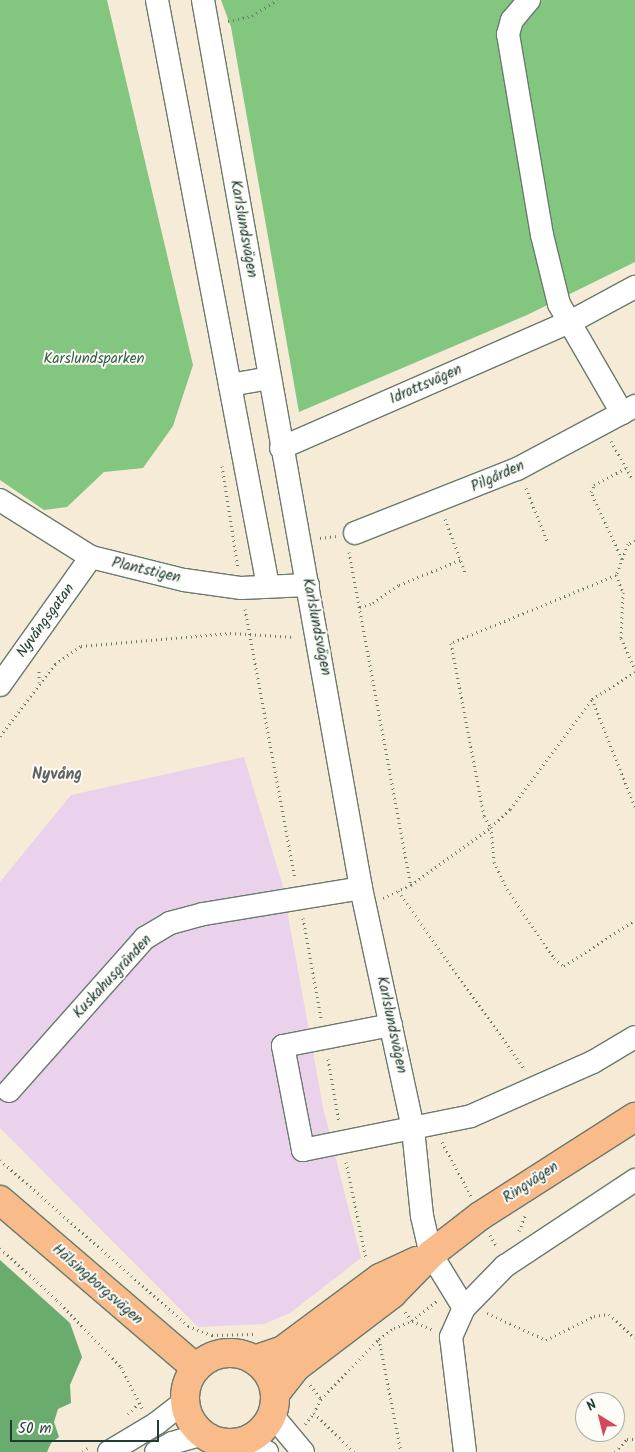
<!DOCTYPE html>
<meta charset="utf-8">
<style>
body{margin:0}
#map{position:relative;width:635px;height:1452px;overflow:hidden;background:#f5ebd6;font-family:Kalam,sans-serif}
div>[style]{position:absolute}
[style*='--x']{left:calc(var(--x)*1px);top:calc(var(--y)*1px);width:calc(var(--w)*1px);rotate:calc(var(--a)*1deg)}
.built>*{inset:0;background:#ead1ec}
.green>*{inset:0;background:#83c67f}
.forest>*{inset:0;background:#6aab6e}
.path>*{height:3px;margin-top:-1.5px;transform-origin:0;background:repeating-linear-gradient(90deg,#6a7a6d 0 1px,transparent 0 5px)}
.roads{filter:drop-shadow(1px 0 #6a7a6d) drop-shadow(-1px 0 #6a7a6d) drop-shadow(0 1px #6a7a6d) drop-shadow(0 -1px #6a7a6d)}
.minor>*{height:22px;margin:-11px;padding:0 11px;transform-origin:11px;border-radius:11px;background:#fff}
.major>*{height:28px;margin:-14px;padding:0 14px;transform-origin:14px;border-radius:14px;background:#fabb8b}
.major>.ring{margin:-14px;padding:0;box-sizing:content-box;background:none;border:28px solid #fabb8b;border-radius:50%}
span{translate:-50% -50%;white-space:nowrap;text-align:center;line-height:1.15;-webkit-text-stroke:4px #fdfcf7;paint-order:stroke}
.street-label{font-size:15px;color:#1f3d34}
.park-label{font-size:15px;color:#385f47}
.neighbourhood-label{font-size:16px;color:#626263;font-weight:700}
.north{position:absolute;left:575px;top:1392px;width:50px;height:50px;box-sizing:border-box;background:#fdfcf7;border:1px solid #a4b0a9;border-radius:50%;rotate:324deg;font-size:14px;font-weight:700;line-height:20px;text-align:center;color:#1f3d34}
.north::after{content:'';display:block;margin:auto;width:18px;height:22px;background:#d1495b;clip-path:polygon(50% 0,100% 100%,50% 72%,0 100%)}
.scale{position:absolute;left:10px;top:1420px;width:149px;height:22px;box-sizing:border-box;border:2px solid #1f3d34;border-top:0;padding-left:6px;font-size:15px;line-height:18px;white-space:nowrap;color:#1f3d34;-webkit-text-stroke:4px #fdfcf7;paint-order:stroke}
</style>
<div id="map">
<div class="built">
<i style="clip-path:polygon(244px 757px,282px 883px,323px 1107px,361px 1258px,290px 1313px,264px 1324px,198px 1327px,0 1128px,0 882px,71px 795px)"></i>
</div>
<div class="green">
<i style="clip-path:polygon(0 0,107px 0,193px 365px,173px 426px,143px 468px,104px 472px,67px 507px,44px 510px,0 480px)"></i>
<i style="clip-path:polygon(221px 0,635px 0,635px 262px,527px 315px,299px 412px,231px 27px)"></i>
</div>
<div class="forest">
<i style="clip-path:polygon(0 1260px,70px 1323px,82px 1357px,70px 1385px,71px 1403px,58px 1409px,54px 1422px,59px 1437px,51px 1443px,47px 1452px,0 1452px)"></i>
</div>
<div class="path">
<i style="--x:228;--y:21;--w:25;--a:-12"></i>
<i style="--x:252;--y:16;--w:30;--a:-33"></i>
<i style="--x:611;--y:441;--w:43;--a:60.4"></i>
<i style="--x:222;--y:466;--w:103;--a:81.1"></i>
<i style="--x:526;--y:488;--w:59;--a:68.2"></i>
<i style="--x:445;--y:519;--w:60;--a:69.4"></i>
<i style="--x:320;--y:538;--w:16;--a:-7"></i>
<i style="--x:635;--y:540;--w:8;--a:150"></i>
<i style="--x:628;--y:544;--w:33;--a:111"></i>
<i style="--x:616;--y:575;--w:178;--a:157.6"></i>
<i style="--x:451;--y:643;--w:176;--a:79.2"></i>
<i style="--x:484;--y:816;--w:13;--a:58"></i>
<i style="--x:491;--y:827;--w:35;--a:85"></i>
<i style="--x:494;--y:862;--w:30;--a:64"></i>
<i style="--x:507;--y:889;--w:83;--a:55.7"></i>
<i style="--x:554;--y:958;--w:13;--a:39"></i>
<i style="--x:564;--y:966;--w:85;--a:-32.9"></i>
<i style="--x:349;--y:552;--w:339;--a:79.5"></i>
<i style="--x:622;--y:559;--w:74;--a:-114.8"></i>
<i style="--x:591;--y:492;--w:8;--a:-67"></i>
<i style="--x:594;--y:485;--w:36;--a:-28"></i>
<i style="--x:616;--y:575;--w:18;--a:68"></i>
<i style="--x:623;--y:592;--w:46;--a:92.5"></i>
<i style="--x:621;--y:638;--w:35;--a:66"></i>
<i style="--x:360;--y:607;--w:14;--a:-17"></i>
<i style="--x:373;--y:603;--w:32;--a:-35"></i>
<i style="--x:399;--y:585;--w:66;--a:-22.3"></i>
<i style="--x:245;--y:609;--w:274;--a:79.5"></i>
<i style="--x:39;--y:682;--w:14;--a:-90"></i>
<i style="--x:592;--y:699;--w:116;--a:68.3"></i>
<i style="--x:0;--y:736;--w:91;--a:-52.6"></i>
<i style="--x:55;--y:664;--w:32;--a:-35"></i>
<i style="--x:81;--y:646;--w:150;--a:-5"></i>
<i style="--x:230;--y:633;--w:65;--a:3.5"></i>
<i style="--x:398;--y:891;--w:219;--a:54.6"></i>
<i style="--x:383;--y:898;--w:31;--a:-25"></i>
<i style="--x:411;--y:885;--w:99;--a:-35.9"></i>
<i style="--x:491;--y:827;--w:26;--a:-43"></i>
<i style="--x:510;--y:809;--w:137;--a:-53.3"></i>
<i style="--x:592;--y:699;--w:51;--a:-32.1"></i>
<i style="--x:303;--y:918;--w:102;--a:79.8"></i>
<i style="--x:328;--y:1059;--w:64;--a:80.1"></i>
<i style="--x:442;--y:1142;--w:61;--a:61.8"></i>
<i style="--x:0;--y:1160;--w:251;--a:41.4"></i>
<i style="--x:188;--y:1326;--w:26;--a:21"></i>
<i style="--x:212;--y:1335;--w:42;--a:-1.4"></i>
<i style="--x:346;--y:1162;--w:99;--a:78.3"></i>
<i style="--x:519;--y:1231;--w:16;--a:-68"></i>
<i style="--x:490;--y:1235;--w:14;--a:60"></i>
<i style="--x:0;--y:1248;--w:77;--a:42.4"></i>
<i style="--x:57;--y:1300;--w:93;--a:46.3"></i>
<i style="--x:121;--y:1367;--w:46;--a:62.9"></i>
<i style="--x:405;--y:1312;--w:11;--a:52"></i>
<i style="--x:412;--y:1321;--w:32;--a:-39"></i>
<i style="--x:487;--y:1313;--w:65;--a:24.6"></i>
<i style="--x:546;--y:1340;--w:54;--a:-26.6"></i>
<i style="--x:594;--y:1316;--w:15;--a:-8"></i>
<i style="--x:609;--y:1314;--w:35;--a:43"></i>
<i style="--x:379;--y:1339;--w:115;--a:79"></i>
<i style="--x:310;--y:1385;--w:18;--a:52"></i>
<i style="--x:321;--y:1399;--w:16;--a:117"></i>
<i style="--x:314;--y:1413;--w:56;--a:44.3"></i>
<i style="--x:321;--y:1399;--w:83;--a:-46"></i>
<i style="--x:379;--y:1339;--w:19;--a:-36"></i>
<i style="--x:394;--y:1328;--w:19;--a:-21"></i>
<i style="--x:412;--y:1321;--w:23;--a:23"></i>
<i style="--x:128;--y:1414;--w:14;--a:-45"></i>
<i style="--x:305;--y:1424;--w:14;--a:-51"></i>
<i style="--x:83;--y:1452;--w:8;--a:-40"></i>
<i style="--x:615;--y:1452;--w:18;--a:-47"></i>
<i style="--x:627;--y:1439;--w:8;--a:0"></i>
</div>
<div class="roads">
<div class="minor">
<i style="--x:157;--y:0;--w:596;--a:79.27"></i>
<i style="--x:203;--y:0;--w:902;--a:79.91"></i>
<i style="--x:361;--y:888;--w:247;--a:77.8"></i>
<i style="--x:413;--y:1129;--w:87;--a:84.1"></i>
<i style="--x:422;--y:1216;--w:39;--a:77"></i>
<i style="--x:431;--y:1254;--w:63;--a:58.6"></i>
<i style="--x:529;--y:0;--w:26;--a:130"></i>
<i style="--x:512;--y:20;--w:15;--a:106"></i>
<i style="--x:508;--y:34;--w:204;--a:80.4"></i>
<i style="--x:542;--y:235;--w:71;--a:76.2"></i>
<i style="--x:559;--y:304;--w:126;--a:60"></i>
<i style="--x:230;--y:385;--w:39;--a:-10"></i>
<i style="--x:281;--y:448;--w:318;--a:-23.6"></i>
<i style="--x:572;--y:321;--w:72;--a:-28.4"></i>
<i style="--x:0;--y:500;--w:107;--a:32.1"></i>
<i style="--x:91;--y:557;--w:96;--a:13.9"></i>
<i style="--x:184;--y:580;--w:58;--a:8"></i>
<i style="--x:241;--y:588;--w:67;--a:-2.6"></i>
<i style="--x:355;--y:533;--w:174;--a:-21.6"></i>
<i style="--x:517;--y:469;--w:134;--a:-28.1"></i>
<i style="--x:0;--y:685;--w:157;--a:-54.6"></i>
<i style="--x:391;--y:1025;--w:110;--a:169"></i>
<i style="--x:283;--y:1046;--w:106;--a:79.1"></i>
<i style="--x:303;--y:1150;--w:171;--a:-11.4"></i>
<i style="--x:471;--y:1116;--w:133;--a:-23.9"></i>
<i style="--x:593;--y:1062;--w:49;--a:-30.8"></i>
<i style="--x:9;--y:1091;--w:205;--a:-48.4"></i>
<i style="--x:145;--y:938;--w:29;--a:-31"></i>
<i style="--x:170;--y:923;--w:34;--a:-15"></i>
<i style="--x:203;--y:914;--w:160;--a:-9.3"></i>
<i style="--x:272;--y:1415;--w:48;--a:50"></i>
<i style="--x:247;--y:1441;--w:23;--a:29"></i>
<i style="--x:109;--y:1452;--w:56;--a:-31.1"></i>
<i style="--x:157;--y:1423;--w:36;--a:-38"></i>
<i style="--x:156;--y:1452;--w:18;--a:-29"></i>
<i style="--x:172;--y:1443;--w:32;--a:-16"></i>
<i style="--x:465;--y:1452;--w:116;--a:-96.9"></i>
<i style="--x:451;--y:1337;--w:32;--a:-66"></i>
<i style="--x:464;--y:1308;--w:59;--a:-45.7"></i>
<i style="--x:505;--y:1266;--w:156;--a:-33.5"></i>
</div>
<div class="major">
<i style="--x:0;--y:1200;--w:258;--a:40.6"></i>
<i class="ring" style="left:185px;top:1353px;width:62px;height:62px"></i>
<i style="--x:254;--y:1360;--w:31;--a:-19"></i>
<i style="--x:283;--y:1350;--w:121;--a:-36.6"></i>
<i style="--x:380;--y:1278;--w:40;--a:-25"></i>
<i style="--x:275;--y:1394;--w:34;--a:-52"></i>
<i style="--x:296;--y:1367;--w:121;--a:-37.2"></i>
<i style="--x:392;--y:1294;--w:56;--a:-45.7"></i>
<i style="--x:431;--y:1254;--w:62;--a:-37.8"></i>
<i style="--x:480;--y:1216;--w:184;--a:-32.6"></i>
</div>
</div>
<div class="street-label">
<span style="left:243px;top:229px;rotate:80deg">Karlslundsvägen</span>
<span style="left:426px;top:385px;rotate:-24deg">Idrottsvägen</span>
<span style="left:498px;top:477px;rotate:-24deg">Pilgården</span>
<span style="left:146px;top:571px;rotate:13deg">Plantstigen</span>
<span style="left:46px;top:621px;rotate:-54deg">Nyvångsgatan</span>
<span style="left:316px;top:627px;rotate:79deg">Karlslundsvägen</span>
<span style="left:113px;top:977px;rotate:-47deg">Kuskahusgränden</span>
<span style="left:391px;top:1025px;rotate:78deg">Karlslundsvägen</span>
<span style="left:531px;top:1183px;rotate:-33deg">Ringvägen</span>
<span style="left:97px;top:1285px;rotate:41deg">Hälsingborgsvägen</span>
</div>
<div class="park-label">
<span style="left:94px;top:360px">Karslundsparken</span>
</div>
<div class="neighbourhood-label">
<span style="left:57px;top:775px">Nyvång</span>
</div>
<div class="north">N</div>
<div class="scale">50 m</div>
</div>
